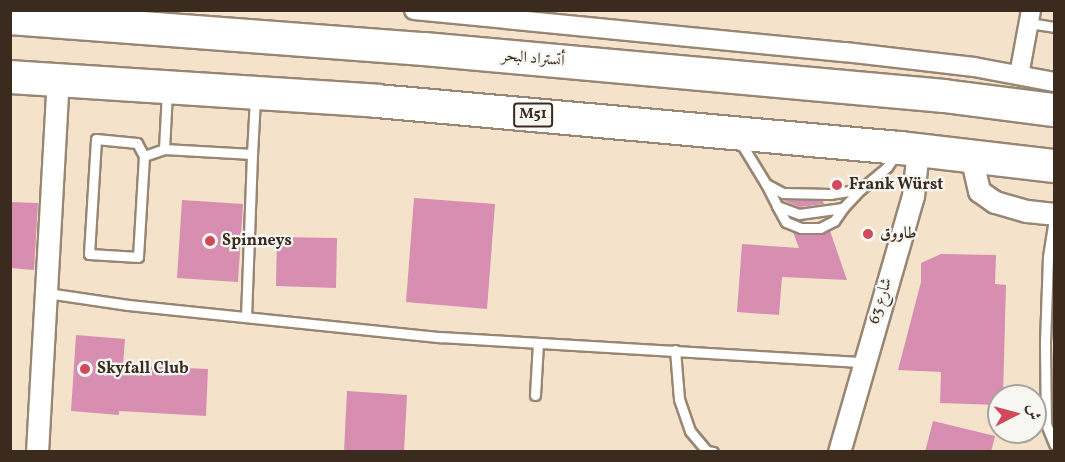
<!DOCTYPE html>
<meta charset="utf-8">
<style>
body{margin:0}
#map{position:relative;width:1065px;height:462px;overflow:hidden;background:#f5e2cb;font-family:Vollkorn,Amiri,serif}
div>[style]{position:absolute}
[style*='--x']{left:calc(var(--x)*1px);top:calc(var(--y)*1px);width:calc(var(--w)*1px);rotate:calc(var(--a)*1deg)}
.building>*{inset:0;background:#d78eb1}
.roads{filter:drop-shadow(2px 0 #988674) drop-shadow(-2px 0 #988674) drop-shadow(0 2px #988674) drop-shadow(0 -2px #988674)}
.service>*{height:9px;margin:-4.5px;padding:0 4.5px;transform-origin:4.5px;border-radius:4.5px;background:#fff}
.minor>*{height:18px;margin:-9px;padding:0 9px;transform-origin:9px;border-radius:9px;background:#fff}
.tertiary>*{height:21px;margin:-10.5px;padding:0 10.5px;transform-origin:10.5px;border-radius:10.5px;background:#fff}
.motorway>*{height:32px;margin:-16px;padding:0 16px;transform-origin:16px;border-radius:16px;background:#fff}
.dots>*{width:16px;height:16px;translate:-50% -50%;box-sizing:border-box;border:3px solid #f6f6f2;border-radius:50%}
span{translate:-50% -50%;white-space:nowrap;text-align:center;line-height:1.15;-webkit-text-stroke:4.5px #f6f6f2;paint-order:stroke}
.shield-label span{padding:2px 4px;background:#f6f6f2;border:2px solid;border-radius:4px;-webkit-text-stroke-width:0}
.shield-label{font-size:15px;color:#3b2a1e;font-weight:700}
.street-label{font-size:16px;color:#3b2a1e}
.poi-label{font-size:16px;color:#3b2a1e;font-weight:700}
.left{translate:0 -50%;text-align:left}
.frame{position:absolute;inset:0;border:12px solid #3b2a1e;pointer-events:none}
.north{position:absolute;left:987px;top:384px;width:60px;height:60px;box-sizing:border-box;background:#f6f6f2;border:2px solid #aba49d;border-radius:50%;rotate:84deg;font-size:16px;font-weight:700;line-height:24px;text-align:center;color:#3b2a1e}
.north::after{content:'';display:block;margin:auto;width:21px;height:27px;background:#d1495b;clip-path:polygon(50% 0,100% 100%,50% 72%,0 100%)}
</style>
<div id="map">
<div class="building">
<i style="clip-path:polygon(414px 198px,495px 204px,487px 309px,406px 302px)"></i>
<i style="clip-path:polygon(182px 200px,243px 204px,238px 282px,177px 278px)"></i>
<i style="clip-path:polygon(782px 200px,823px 201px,824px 204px,800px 207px)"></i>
<i style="clip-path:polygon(10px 202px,38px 203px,34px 270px,10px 268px)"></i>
<i style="clip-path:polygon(830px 231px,847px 280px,782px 277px,779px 315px,737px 312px,742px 244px,799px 248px,793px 232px,820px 235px)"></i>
<i style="clip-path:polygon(277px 237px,337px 238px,336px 288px,276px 286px)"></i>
<i style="clip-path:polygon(941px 254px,996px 255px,995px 284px,1006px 285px,1003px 396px,999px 396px,999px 405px,940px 403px,941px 372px,898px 370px,921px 282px,921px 263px)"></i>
<i style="clip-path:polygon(76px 335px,125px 339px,123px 365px,208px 369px,206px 416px,119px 411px,119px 415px,71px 411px)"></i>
<i style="clip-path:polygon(347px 391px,407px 395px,404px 452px,344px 452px)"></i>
<i style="clip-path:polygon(933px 421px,995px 436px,991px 452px,925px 452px)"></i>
</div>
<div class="roads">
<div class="service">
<i style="--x:1029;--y:23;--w:25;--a:9"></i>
<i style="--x:739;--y:140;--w:52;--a:58.5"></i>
<i style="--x:766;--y:184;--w:19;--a:28"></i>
<i style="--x:783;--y:193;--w:47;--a:1.2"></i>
<i style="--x:830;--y:194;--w:31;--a:-9"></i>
<i style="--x:861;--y:189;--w:34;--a:-40"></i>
<i style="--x:887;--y:167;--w:16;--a:-55"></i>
<i style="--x:164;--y:149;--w:58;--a:-87"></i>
<i style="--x:252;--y:154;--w:56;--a:-86.9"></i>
<i style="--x:144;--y:156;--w:101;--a:93.4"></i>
<i style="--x:138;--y:257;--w:49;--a:-176.5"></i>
<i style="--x:89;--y:254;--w:115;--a:-86.5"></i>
<i style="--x:96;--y:139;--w:41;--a:5.6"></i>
<i style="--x:137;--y:143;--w:15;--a:62"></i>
<i style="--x:144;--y:156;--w:21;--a:-19"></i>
<i style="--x:164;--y:149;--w:88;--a:3.3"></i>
<i style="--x:252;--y:154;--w:163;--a:92.1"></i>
<i style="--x:766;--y:184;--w:25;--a:63"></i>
<i style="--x:777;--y:206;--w:23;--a:20"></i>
<i style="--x:799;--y:214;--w:44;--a:-7.8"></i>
<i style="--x:843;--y:208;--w:26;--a:-47"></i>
<i style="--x:777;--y:206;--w:18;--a:61"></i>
<i style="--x:786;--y:222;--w:16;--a:22"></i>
<i style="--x:801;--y:228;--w:19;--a:0"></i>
<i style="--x:820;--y:228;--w:16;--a:-27"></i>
<i style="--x:834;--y:221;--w:16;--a:-55"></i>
<i style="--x:1054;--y:219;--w:38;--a:99"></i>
<i style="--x:1048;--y:257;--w:88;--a:92"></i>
<i style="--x:1045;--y:345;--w:79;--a:89.3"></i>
<i style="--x:1046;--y:424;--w:22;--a:68"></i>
<i style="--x:47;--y:293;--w:82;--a:8.4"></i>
<i style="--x:128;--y:305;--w:314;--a:5.9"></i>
<i style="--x:440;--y:337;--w:424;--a:3.4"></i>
<i style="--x:675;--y:350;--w:49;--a:85.3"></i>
<i style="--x:679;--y:399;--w:34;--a:71"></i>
<i style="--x:690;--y:431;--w:26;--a:50"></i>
<i style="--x:707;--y:451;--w:6;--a:9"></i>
<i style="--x:535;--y:395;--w:52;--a:-86.7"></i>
</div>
<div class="minor">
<i style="--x:414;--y:10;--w:433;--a:5.6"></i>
<i style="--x:845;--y:52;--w:130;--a:6.6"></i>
<i style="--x:974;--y:67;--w:81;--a:10.6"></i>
<i style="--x:1019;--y:75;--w:66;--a:-79.5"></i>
</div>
<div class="tertiary">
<i style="--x:971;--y:156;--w:36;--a:77"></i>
<i style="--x:979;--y:191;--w:19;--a:35"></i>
<i style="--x:995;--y:202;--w:33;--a:16"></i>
<i style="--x:1027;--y:211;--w:27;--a:6"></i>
<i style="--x:37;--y:452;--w:372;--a:-86.8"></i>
<i style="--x:839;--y:452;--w:266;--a:-73.9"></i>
<i style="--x:913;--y:196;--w:46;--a:-83.8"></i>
</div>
<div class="motorway">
<i style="--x:10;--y:18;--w:415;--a:4.3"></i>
<i style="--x:424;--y:49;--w:522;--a:5.16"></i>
<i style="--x:944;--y:96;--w:111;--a:7.3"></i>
<i style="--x:10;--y:77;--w:368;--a:3.7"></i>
<i style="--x:377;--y:101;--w:525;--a:5.14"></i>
<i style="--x:900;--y:148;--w:155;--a:6.7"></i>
</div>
</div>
<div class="dots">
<i style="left:837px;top:185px;background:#d1495b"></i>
<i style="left:868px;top:234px;background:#d1495b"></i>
<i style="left:210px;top:241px;background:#d1495b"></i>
<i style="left:85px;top:369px;background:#d1495b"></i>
</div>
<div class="shield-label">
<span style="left:533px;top:115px">M51</span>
</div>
<div class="street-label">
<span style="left:533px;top:59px;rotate:5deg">أتستراد البحر</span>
<span style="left:881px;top:301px;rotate:-73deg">شارع 63</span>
</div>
<div class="poi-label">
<span class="left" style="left:849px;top:185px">Frank Würst</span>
<span class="left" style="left:880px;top:234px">طاووق</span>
<span class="left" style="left:222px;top:241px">Spinneys</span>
<span class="left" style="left:97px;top:369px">Skyfall Club</span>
</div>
<div class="frame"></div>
<div class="north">ش</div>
</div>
